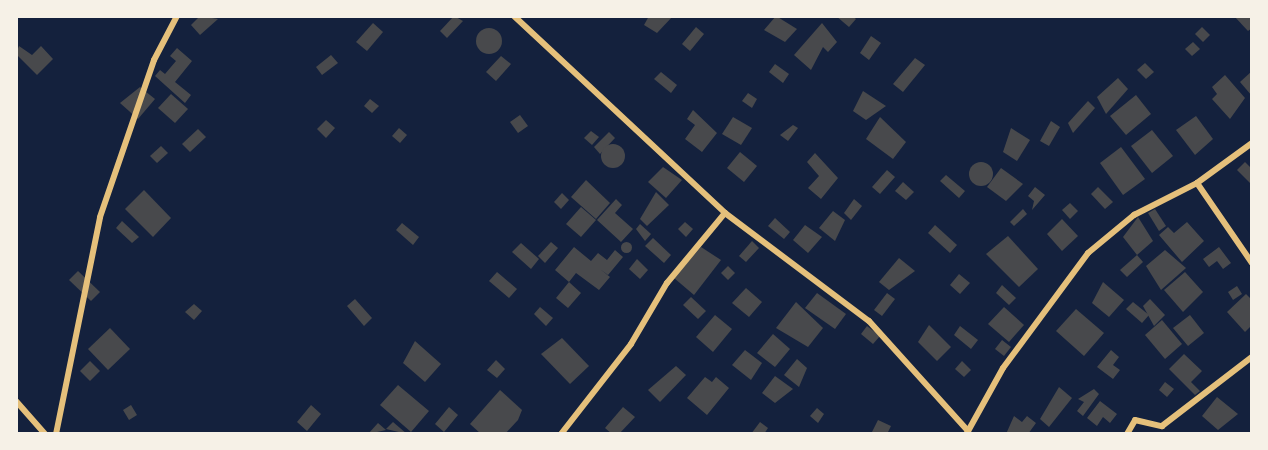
<!DOCTYPE html>
<style>
body{margin:0}
#map{position:relative;width:1268px;height:450px;overflow:hidden;background:#14213d;font-family:"Noto Sans",sans-serif}
div>[style]{position:absolute}
[style*='--x']{left:calc(var(--x)*1px);top:calc(var(--y)*1px);width:calc(var(--w)*1px);rotate:calc(var(--a)*1deg)}
.building>*{inset:0;background:#48494c}
.round{border-radius:50%}
.minor>*{height:6px;margin:-3px;padding:0 3px;transform-origin:3px;border-radius:3px;background:#e5c07b}
span{translate:-50% -50%;white-space:nowrap;text-align:center;line-height:1.15;-webkit-text-stroke:5px #f6f1e7;paint-order:stroke}
.frame{position:absolute;inset:0;border:18px solid #f6f1e7;pointer-events:none}
</style>
<div id="map">
<div class="building">
<i style="clip-path:polygon(200px 16px,218px 19px,200px 35px,191px 25px)"></i>
<i style="clip-path:polygon(454px 16px,463px 21px,447px 38px,440px 31px)"></i>
<i style="clip-path:polygon(649px 16px,673px 16px,657px 33px,644px 25px)"></i>
<i style="clip-path:polygon(776px 16px,797px 29px,785px 42px,764px 30px)"></i>
<i style="clip-path:polygon(836px 16px,852px 16px,856px 19px,849px 27px)"></i>
<i style="clip-path:polygon(1234px 16px,1252px 16px,1252px 28px,1248px 31px)"></i>
<i style="clip-path:polygon(373px 23px,383px 32px,367px 51px,356px 42px)"></i>
<i style="clip-path:polygon(822px 23px,837px 42px,828px 52px,823px 47px,811px 70px,794px 55px)"></i>
<i style="clip-path:polygon(696px 27px,704px 34px,690px 51px,682px 44px)"></i>
<i style="clip-path:polygon(1202px 27px,1210px 35px,1203px 42px,1195px 34px)"></i>
<i class="round" style="left:476px;top:28px;width:26px;height:26px"></i>
<i style="clip-path:polygon(871px 36px,881px 43px,869px 60px,860px 53px)"></i>
<i style="clip-path:polygon(1193px 42px,1200px 49px,1192px 56px,1185px 49px)"></i>
<i style="clip-path:polygon(19px 46px,32px 55px,41px 46px,53px 59px,37px 75px,16px 54px)"></i>
<i style="clip-path:polygon(177px 48px,192px 61px,175px 82px,191px 95px,185px 103px,155px 76px,160px 70px,165px 74px,176px 61px,170px 56px)"></i>
<i style="clip-path:polygon(331px 55px,338px 63px,322px 75px,316px 67px)"></i>
<i style="clip-path:polygon(501px 56px,511px 64px,496px 81px,486px 72px)"></i>
<i style="clip-path:polygon(915px 58px,925px 65px,903px 92px,893px 84px)"></i>
<i style="clip-path:polygon(1145px 63px,1154px 72px,1146px 79px,1137px 70px)"></i>
<i style="clip-path:polygon(775px 64px,789px 74px,783px 83px,769px 72px)"></i>
<i style="clip-path:polygon(1252px 71px,1252px 96px,1240px 82px)"></i>
<i style="clip-path:polygon(661px 72px,677px 85px,671px 93px,654px 79px)"></i>
<i style="clip-path:polygon(1225px 75px,1245px 98px,1230px 119px,1212px 99px,1217px 94px,1212px 87px)"></i>
<i style="clip-path:polygon(1118px 78px,1128px 89px,1106px 114px,1097px 97px)"></i>
<i style="clip-path:polygon(140px 87px,155px 99px,138px 119px,120px 103px)"></i>
<i style="clip-path:polygon(863px 91px,886px 106px,866px 120px,853px 111px)"></i>
<i style="clip-path:polygon(748px 93px,757px 99px,752px 108px,742px 101px)"></i>
<i style="clip-path:polygon(171px 94px,188px 109px,175px 123px,158px 108px)"></i>
<i style="clip-path:polygon(1136px 95px,1151px 114px,1126px 135px,1110px 116px)"></i>
<i style="clip-path:polygon(370px 99px,379px 106px,372px 113px,364px 106px)"></i>
<i style="clip-path:polygon(1088px 101px,1095px 108px,1073px 133px,1068px 123px)"></i>
<i style="clip-path:polygon(693px 110px,717px 133px,702px 152px,685px 139px,695px 125px,687px 119px)"></i>
<i style="clip-path:polygon(520px 115px,528px 126px,518px 133px,510px 122px)"></i>
<i style="clip-path:polygon(1196px 116px,1213px 139px,1195px 155px,1176px 130px)"></i>
<i style="clip-path:polygon(733px 117px,752px 128px,741px 145px,722px 134px)"></i>
<i style="clip-path:polygon(880px 117px,906px 142px,893px 159px,866px 139px)"></i>
<i style="clip-path:polygon(326px 120px,335px 128px,326px 138px,317px 129px)"></i>
<i style="clip-path:polygon(1051px 121px,1060px 127px,1049px 146px,1040px 141px)"></i>
<i style="clip-path:polygon(793px 125px,798px 128px,788px 141px,780px 135px)"></i>
<i style="clip-path:polygon(399px 128px,407px 135px,400px 143px,392px 136px)"></i>
<i style="clip-path:polygon(1011px 128px,1030px 140px,1017px 161px,1003px 152px)"></i>
<i style="clip-path:polygon(198px 129px,206px 137px,190px 152px,182px 144px)"></i>
<i style="clip-path:polygon(1152px 130px,1173px 156px,1152px 173px,1131px 146px)"></i>
<i style="clip-path:polygon(591px 131px,599px 137px,592px 145px,584px 138px)"></i>
<i style="clip-path:polygon(609px 132px,615px 138px,600px 154px,594px 147px)"></i>
<i class="round" style="left:601px;top:144px;width:24px;height:24px"></i>
<i style="clip-path:polygon(161px 146px,168px 153px,157px 163px,150px 156px)"></i>
<i style="clip-path:polygon(1121px 147px,1145px 179px,1123px 195px,1100px 163px)"></i>
<i style="clip-path:polygon(740px 152px,757px 166px,744px 182px,727px 168px)"></i>
<i style="clip-path:polygon(815px 153px,838px 178px,821px 199px,808px 188px,819px 176px,807px 162px)"></i>
<i style="clip-path:polygon(1245px 162px,1252px 169px,1252px 185px,1237px 170px)"></i>
<i class="round" style="left:969px;top:162px;width:24px;height:24px"></i>
<i style="clip-path:polygon(663px 167px,682px 180px,666px 198px,648px 182px)"></i>
<i style="clip-path:polygon(1001px 168px,1023px 184px,1006px 201px,987px 187px)"></i>
<i style="clip-path:polygon(887px 170px,895px 177px,880px 194px,872px 187px)"></i>
<i style="clip-path:polygon(946px 175px,965px 191px,959px 198px,940px 181px)"></i>
<i style="clip-path:polygon(586px 180px,610px 203px,596px 219px,571px 197px)"></i>
<i style="clip-path:polygon(903px 182px,914px 192px,906px 200px,895px 191px)"></i>
<i style="clip-path:polygon(1035px 187px,1045px 195px,1032px 210px,1034px 201px,1028px 196px)"></i>
<i style="clip-path:polygon(1098px 187px,1113px 202px,1105px 209px,1091px 194px)"></i>
<i style="clip-path:polygon(144px 190px,171px 218px,153px 237px,125px 209px)"></i>
<i style="clip-path:polygon(656px 192px,669px 205px,647px 226px,640px 219px)"></i>
<i style="clip-path:polygon(562px 193px,569px 200px,561px 209px,554px 202px)"></i>
<i style="clip-path:polygon(616px 199px,622px 205px,615px 213px,633px 229px,621px 242px,597px 220px)"></i>
<i style="clip-path:polygon(854px 199px,862px 206px,851px 220px,844px 213px)"></i>
<i style="clip-path:polygon(1070px 203px,1078px 211px,1070px 219px,1062px 210px)"></i>
<i style="clip-path:polygon(581px 207px,596px 220px,581px 237px,566px 224px)"></i>
<i style="clip-path:polygon(1023px 209px,1027px 214px,1014px 226px,1010px 222px)"></i>
<i style="clip-path:polygon(1155px 209px,1166px 226px,1159px 231px,1148px 213px)"></i>
<i style="clip-path:polygon(833px 211px,845px 220px,835px 241px,819px 228px)"></i>
<i style="clip-path:polygon(1138px 217px,1153px 241px,1137px 255px,1123px 237px)"></i>
<i style="clip-path:polygon(775px 218px,790px 232px,784px 239px,768px 226px)"></i>
<i style="clip-path:polygon(1062px 219px,1078px 236px,1062px 251px,1047px 234px)"></i>
<i style="clip-path:polygon(122px 221px,139px 237px,132px 243px,116px 228px)"></i>
<i style="clip-path:polygon(685px 222px,693px 229px,686px 237px,678px 229px)"></i>
<i style="clip-path:polygon(1187px 222px,1204px 241px,1182px 262px,1159px 235px,1168px 227px,1174px 233px)"></i>
<i style="clip-path:polygon(402px 223px,419px 237px,413px 245px,396px 230px)"></i>
<i style="clip-path:polygon(640px 224px,651px 234px,645px 241px,636px 229px)"></i>
<i style="clip-path:polygon(805px 225px,822px 237px,808px 253px,793px 240px)"></i>
<i style="clip-path:polygon(935px 225px,957px 245px,950px 253px,928px 233px)"></i>
<i style="clip-path:polygon(1008px 236px,1038px 269px,1019px 287px,986px 254px)"></i>
<i style="clip-path:polygon(653px 238px,671px 255px,664px 263px,645px 246px)"></i>
<i style="clip-path:polygon(752px 241px,759px 248px,746px 262px,739px 256px)"></i>
<i class="round" style="left:620.5px;top:241.5px;width:11px;height:11px"></i>
<i style="clip-path:polygon(551px 242px,558px 248px,545px 263px,538px 256px)"></i>
<i style="clip-path:polygon(521px 243px,539px 259px,531px 269px,512px 252px)"></i>
<i style="clip-path:polygon(574px 247px,591px 261px,598px 253px,607px 260px,615px 250px,623px 257px,608px 275px,600px 269px,610px 277px,599px 290px,576px 273px,569px 282px,555px 270px)"></i>
<i style="clip-path:polygon(701px 247px,721px 260px,694px 295px,674px 278px)"></i>
<i style="clip-path:polygon(1219px 247px,1231px 263px,1223px 269px,1217px 261px,1209px 267px,1203px 259px)"></i>
<i style="clip-path:polygon(1165px 250px,1186px 268px,1161px 290px,1146px 266px)"></i>
<i style="clip-path:polygon(1137px 255px,1143px 262px,1127px 277px,1120px 270px)"></i>
<i style="clip-path:polygon(899px 258px,915px 271px,889px 290px,879px 282px)"></i>
<i style="clip-path:polygon(637px 259px,648px 270px,640px 279px,629px 269px)"></i>
<i style="clip-path:polygon(728px 266px,735px 273px,728px 280px,721px 273px)"></i>
<i style="clip-path:polygon(78px 271px,100px 292px,91px 301px,69px 280px)"></i>
<i style="clip-path:polygon(497px 272px,517px 289px,509px 298px,489px 281px)"></i>
<i style="clip-path:polygon(1185px 272px,1203px 292px,1183px 312px,1164px 290px)"></i>
<i style="clip-path:polygon(959px 274px,970px 283px,960px 294px,950px 285px)"></i>
<i style="clip-path:polygon(569px 282px,581px 293px,568px 308px,556px 298px)"></i>
<i style="clip-path:polygon(1103px 282px,1124px 300px,1109px 317px,1092px 303px)"></i>
<i style="clip-path:polygon(1002px 285px,1016px 298px,1009px 305px,996px 293px)"></i>
<i style="clip-path:polygon(1237px 286px,1242px 294px,1233px 300px,1228px 292px)"></i>
<i style="clip-path:polygon(746px 288px,762px 302px,749px 317px,732px 303px)"></i>
<i style="clip-path:polygon(817px 293px,846px 314px,835px 329px,805px 308px)"></i>
<i style="clip-path:polygon(887px 293px,895px 299px,882px 316px,874px 310px)"></i>
<i style="clip-path:polygon(1246px 294px,1252px 300px,1252px 325px,1245px 332px,1227px 312px)"></i>
<i style="clip-path:polygon(691px 297px,706px 311px,698px 319px,683px 305px)"></i>
<i style="clip-path:polygon(355px 299px,372px 318px,364px 326px,347px 306px)"></i>
<i style="clip-path:polygon(1150px 299px,1165px 315px,1154px 326px,1143px 306px)"></i>
<i style="clip-path:polygon(796px 302px,823px 328px,808px 347px,776px 328px)"></i>
<i style="clip-path:polygon(1133px 302px,1149px 315px,1142px 323px,1126px 309px)"></i>
<i style="clip-path:polygon(194px 304px,202px 311px,194px 320px,185px 312px)"></i>
<i style="clip-path:polygon(540px 307px,553px 318px,546px 326px,534px 314px)"></i>
<i style="clip-path:polygon(1004px 307px,1024px 325px,1009px 342px,988px 324px)"></i>
<i style="clip-path:polygon(1076px 309px,1104px 333px,1084px 356px,1056px 331px)"></i>
<i style="clip-path:polygon(715px 315px,732px 329px,713px 352px,696px 337px)"></i>
<i style="clip-path:polygon(1190px 315px,1204px 333px,1188px 346px,1173px 328px)"></i>
<i style="clip-path:polygon(1162px 320px,1182px 344px,1165px 359px,1145px 335px)"></i>
<i style="clip-path:polygon(929px 325px,951px 347px,937px 361px,918px 342px)"></i>
<i style="clip-path:polygon(867px 326px,880px 336px,873px 344px,861px 334px)"></i>
<i style="clip-path:polygon(960px 326px,978px 340px,971px 349px,954px 335px)"></i>
<i style="clip-path:polygon(110px 328px,130px 349px,108px 370px,88px 349px)"></i>
<i style="clip-path:polygon(773px 334px,790px 349px,775px 367px,757px 353px)"></i>
<i style="clip-path:polygon(562px 338px,589px 366px,570px 384px,541px 354px)"></i>
<i style="clip-path:polygon(1002px 340px,1011px 347px,1004px 356px,995px 349px)"></i>
<i style="clip-path:polygon(415px 341px,441px 364px,425px 382px,403px 363px)"></i>
<i style="clip-path:polygon(745px 350px,762px 363px,751px 380px,732px 365px)"></i>
<i style="clip-path:polygon(1111px 350px,1119px 357px,1113px 365px,1120px 370px,1113px 379px,1097px 367px)"></i>
<i style="clip-path:polygon(1184px 354px,1202px 371px,1191px 382px,1200px 391px,1195px 395px,1169px 369px)"></i>
<i style="clip-path:polygon(797px 359px,807px 368px,799px 387px,784px 375px)"></i>
<i style="clip-path:polygon(496px 360px,505px 369px,497px 378px,487px 370px)"></i>
<i style="clip-path:polygon(90px 361px,100px 371px,90px 381px,80px 371px)"></i>
<i style="clip-path:polygon(962px 361px,971px 370px,964px 377px,955px 369px)"></i>
<i style="clip-path:polygon(676px 366px,686px 375px,660px 402px,648px 390px)"></i>
<i style="clip-path:polygon(775px 376px,793px 389px,775px 403px,762px 393px)"></i>
<i style="clip-path:polygon(705px 377px,712px 382px,716px 377px,729px 388px,707px 415px,687px 398px)"></i>
<i style="clip-path:polygon(1165px 382px,1174px 389px,1167px 397px,1159px 390px)"></i>
<i style="clip-path:polygon(398px 385px,429px 411px,411px 432px,380px 405px)"></i>
<i style="clip-path:polygon(1059px 387px,1072px 398px,1049px 427px,1040px 419px)"></i>
<i style="clip-path:polygon(1094px 389px,1099px 394px,1083px 416px,1077px 411px,1084px 402px,1078px 399px)"></i>
<i style="clip-path:polygon(500px 390px,522px 410px,518px 420px,505px 434px,481px 434px,470px 424px)"></i>
<i style="clip-path:polygon(1217px 397px,1238px 414px,1218px 430px,1202px 416px)"></i>
<i style="clip-path:polygon(1100px 401px,1117px 414px,1110px 423px,1103px 417px,1097px 426px,1087px 418px)"></i>
<i style="clip-path:polygon(131px 405px,137px 415px,129px 420px,123px 410px)"></i>
<i style="clip-path:polygon(311px 405px,321px 414px,307px 431px,297px 422px)"></i>
<i style="clip-path:polygon(449px 407px,458px 415px,444px 432px,435px 424px)"></i>
<i style="clip-path:polygon(623px 407px,635px 417px,619px 434px,612px 434px,605px 428px)"></i>
<i style="clip-path:polygon(817px 408px,824px 414px,818px 423px,810px 416px)"></i>
<i style="clip-path:polygon(1014px 416px,1022px 422px,1027px 416px,1036px 423px,1028px 434px,1006px 434px)"></i>
<i style="clip-path:polygon(878px 420px,891px 426px,887px 434px,871px 434px)"></i>
<i style="clip-path:polygon(393px 422px,407px 434px,386px 429px)"></i>
<i style="clip-path:polygon(760px 422px,768px 428px,764px 434px,751px 434px)"></i>
<i style="clip-path:polygon(378px 423px,386px 430px,368px 434px)"></i>
</div>
<div class="minor">
<i style="--x:514;--y:16;--w:289;--a:43"></i>
<i style="--x:725;--y:213;--w:180;--a:36.9"></i>
<i style="--x:869;--y:321;--w:148;--a:48"></i>
<i style="--x:1197;--y:183;--w:97;--a:55.5"></i>
<i style="--x:16;--y:401;--w:44;--a:48.7"></i>
<i style="--x:967;--y:433;--w:74;--a:-61"></i>
<i style="--x:1003;--y:368;--w:143;--a:-53.5"></i>
<i style="--x:1088;--y:253;--w:60;--a:-39.6"></i>
<i style="--x:1134;--y:215;--w:71;--a:-26.9"></i>
<i style="--x:1197;--y:183;--w:68;--a:-36"></i>
<i style="--x:56;--y:434;--w:221;--a:-78.5"></i>
<i style="--x:100;--y:217;--w:166;--a:-71"></i>
<i style="--x:154;--y:60;--w:50;--a:-62.4"></i>
<i style="--x:561;--y:434;--w:114;--a:-52.1"></i>
<i style="--x:631;--y:344;--w:71;--a:-59.5"></i>
<i style="--x:667;--y:283;--w:91;--a:-50.4"></i>
<i style="--x:1127;--y:434;--w:16;--a:-60"></i>
<i style="--x:1135;--y:420;--w:28;--a:13"></i>
<i style="--x:1162;--y:426;--w:113;--a:-37.5"></i>
</div>
<div class="frame"></div>
</div>
